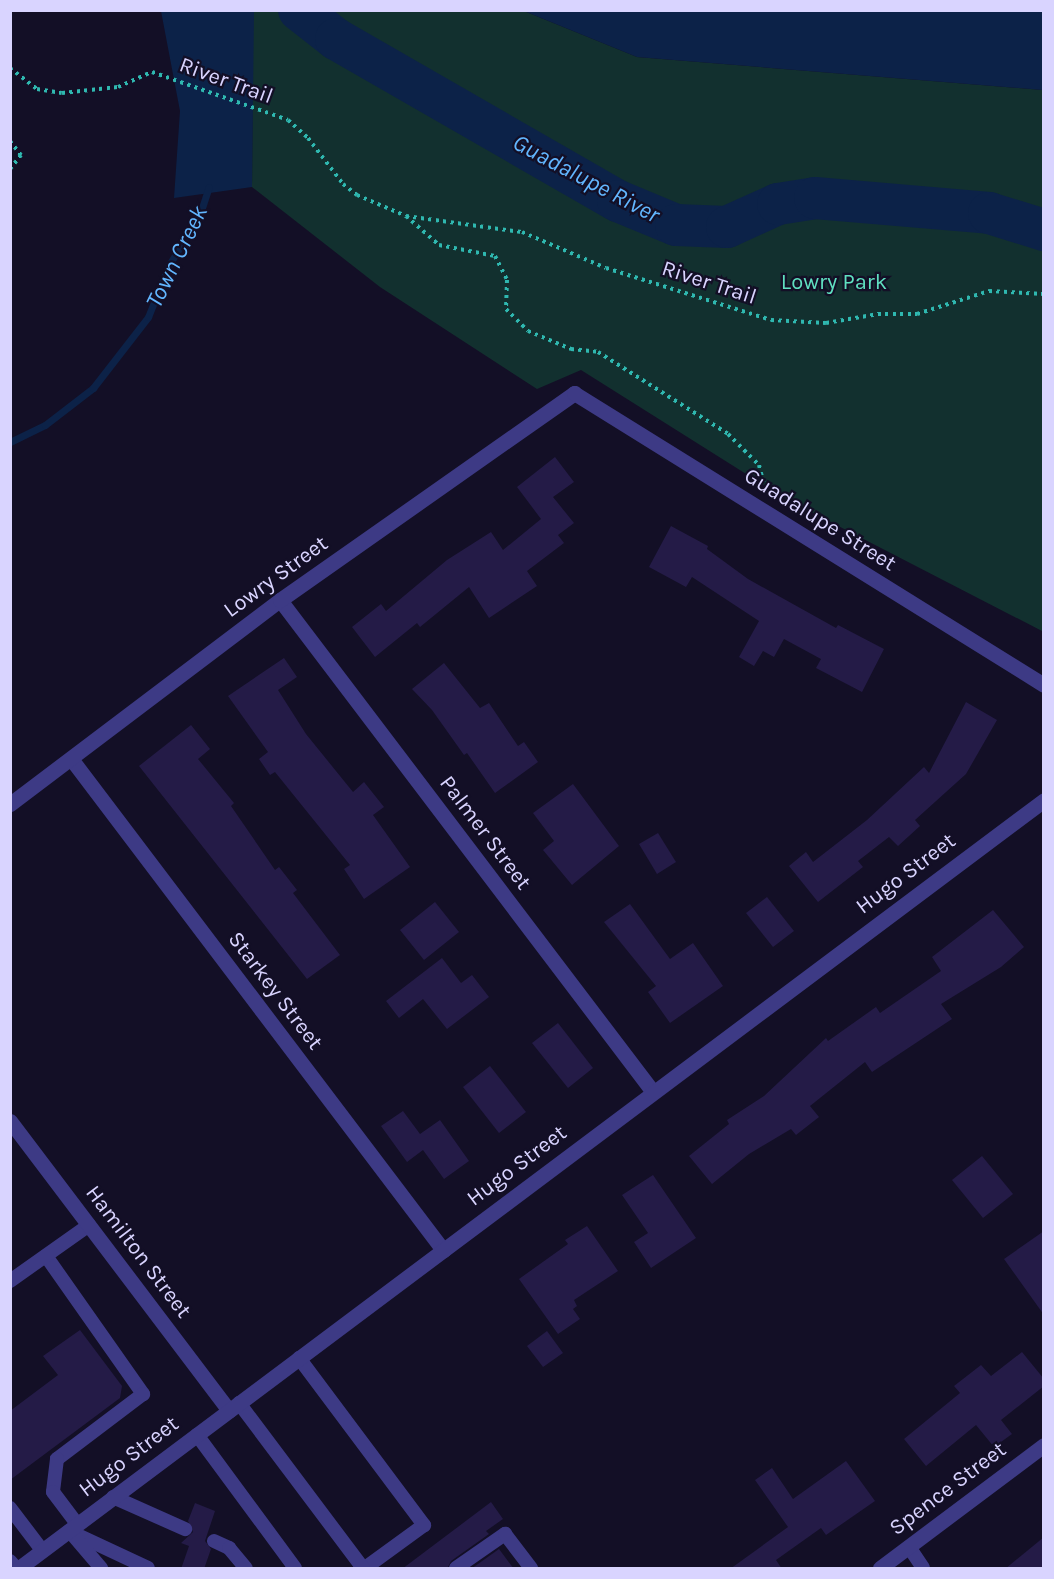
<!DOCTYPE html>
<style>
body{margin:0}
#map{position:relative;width:1054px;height:1579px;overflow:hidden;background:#130f26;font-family:Karla,sans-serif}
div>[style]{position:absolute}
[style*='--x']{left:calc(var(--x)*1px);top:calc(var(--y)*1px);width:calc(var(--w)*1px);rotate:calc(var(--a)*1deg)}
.green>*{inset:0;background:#12302f}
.water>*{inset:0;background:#0c2248}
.stream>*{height:7px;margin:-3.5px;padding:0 3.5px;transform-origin:3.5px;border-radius:3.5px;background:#0c2248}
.river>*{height:42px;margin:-21px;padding:0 21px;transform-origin:21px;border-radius:21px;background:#0c2248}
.building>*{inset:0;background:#241b47}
.path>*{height:4px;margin-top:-2px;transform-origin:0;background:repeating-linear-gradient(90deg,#2fb8b0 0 3px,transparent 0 7.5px)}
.lane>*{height:14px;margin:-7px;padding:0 7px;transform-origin:7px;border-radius:7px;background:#3d3a85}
.street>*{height:15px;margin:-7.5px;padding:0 7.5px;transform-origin:7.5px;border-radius:7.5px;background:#3d3a85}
span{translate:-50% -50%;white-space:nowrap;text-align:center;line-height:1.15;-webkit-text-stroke:4.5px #130f26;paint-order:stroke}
.street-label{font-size:22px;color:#d9d4ff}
.park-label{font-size:22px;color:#5fe0c0}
.water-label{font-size:24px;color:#62b6ff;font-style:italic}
.frame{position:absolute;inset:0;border:12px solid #d9d4ff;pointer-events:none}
</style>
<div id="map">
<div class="green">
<i style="clip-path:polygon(253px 11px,524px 11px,637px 57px,1043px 90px,1042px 631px,786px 499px,581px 370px,537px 389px,380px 287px,252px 187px)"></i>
</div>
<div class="water">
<i style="clip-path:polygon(161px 11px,254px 11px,252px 187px,174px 198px,180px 111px)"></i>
<i style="clip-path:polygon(524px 11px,1043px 11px,1043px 90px,637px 57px)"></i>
</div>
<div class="stream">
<i style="--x:10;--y:442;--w:39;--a:-26"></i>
<i style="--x:45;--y:425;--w:61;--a:-37.6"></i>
<i style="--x:93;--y:388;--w:90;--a:-52.2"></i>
<i style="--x:148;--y:317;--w:56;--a:-68"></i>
<i style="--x:169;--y:265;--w:60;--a:-58.7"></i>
<i style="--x:200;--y:214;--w:28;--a:-72"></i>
</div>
<div class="river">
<i style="--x:299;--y:10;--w:47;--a:38.1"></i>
<i style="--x:336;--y:39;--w:325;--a:29.9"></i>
<i style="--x:618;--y:201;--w:63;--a:22.5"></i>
<i style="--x:676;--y:225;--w:51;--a:2.2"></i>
<i style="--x:727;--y:227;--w:56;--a:-24.3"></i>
<i style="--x:778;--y:204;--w:37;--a:-9"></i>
<i style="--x:815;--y:198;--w:175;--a:4.9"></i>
<i style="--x:989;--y:213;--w:58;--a:17.2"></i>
</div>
<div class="building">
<i style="clip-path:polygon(555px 457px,574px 482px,553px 497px,574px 523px,558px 535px,564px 543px,527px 571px,537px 586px,489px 618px,469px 587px,420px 627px,417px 623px,375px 657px,352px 627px,381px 604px,386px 611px,447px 560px,491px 532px,503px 550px,541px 519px,517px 487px)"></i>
<i style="clip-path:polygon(671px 526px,708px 546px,707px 549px,748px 579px,836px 628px,838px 625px,884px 649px,862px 692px,816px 668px,821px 659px,784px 639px,774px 657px,763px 651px,754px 666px,739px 657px,759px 621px,692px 577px,686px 587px,649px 567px)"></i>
<i style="clip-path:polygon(284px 658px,297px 677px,278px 690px,306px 734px,353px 792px,364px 782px,384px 807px,373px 815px,410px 867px,364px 899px,344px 869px,350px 865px,275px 772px,270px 775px,259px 759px,268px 752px,228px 696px)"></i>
<i style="clip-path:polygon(444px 663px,480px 708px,489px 703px,518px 746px,524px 742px,538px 762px,495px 793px,467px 753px,464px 755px,432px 710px,412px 689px)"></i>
<i style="clip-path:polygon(966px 702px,997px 720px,966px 774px,915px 820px,920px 826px,898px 846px,889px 837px,858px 861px,863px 867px,818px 902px,789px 866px,806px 852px,813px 862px,867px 820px,924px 767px,929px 773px)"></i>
<i style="clip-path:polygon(191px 725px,210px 749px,198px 759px,234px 803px,231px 806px,275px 870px,279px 867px,297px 890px,293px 893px,340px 955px,307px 979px,139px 766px)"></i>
<i style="clip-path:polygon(573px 784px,619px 846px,572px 885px,543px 850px,554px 841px,533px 813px)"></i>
<i style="clip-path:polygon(658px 833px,676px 862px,657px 874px,639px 844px)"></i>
<i style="clip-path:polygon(767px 897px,794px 931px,773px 947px,746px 913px)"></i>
<i style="clip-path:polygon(435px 902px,459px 932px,424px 960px,400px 930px)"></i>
<i style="clip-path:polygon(630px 904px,670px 959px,693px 943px,723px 986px,670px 1023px,648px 992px,656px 986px,604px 922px)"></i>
<i style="clip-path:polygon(993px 910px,1024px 947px,1001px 967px,941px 1004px,952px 1019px,872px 1072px,865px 1062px,810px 1106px,819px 1117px,796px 1135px,791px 1129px,749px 1154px,712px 1184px,689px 1156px,729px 1124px,727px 1120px,764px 1096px,826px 1038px,828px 1041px,876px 1007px,880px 1013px,941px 971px,932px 957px)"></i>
<i style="clip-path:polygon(442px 958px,461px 983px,472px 975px,489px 997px,447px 1029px,423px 999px,399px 1018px,386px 1001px)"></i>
<i style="clip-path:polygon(558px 1023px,593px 1068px,568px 1088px,532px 1043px)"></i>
<i style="clip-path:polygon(490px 1066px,526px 1112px,499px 1133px,463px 1087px)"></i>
<i style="clip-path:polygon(403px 1111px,420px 1134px,440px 1120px,469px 1161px,444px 1179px,423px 1150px,407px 1162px,381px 1126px)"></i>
<i style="clip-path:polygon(982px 1156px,1013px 1194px,983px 1218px,952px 1180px)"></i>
<i style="clip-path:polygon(653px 1175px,696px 1238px,651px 1268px,634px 1242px,648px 1233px,622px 1195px)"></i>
<i style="clip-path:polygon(587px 1226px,618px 1271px,574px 1300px,577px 1306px,573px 1309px,580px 1319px,558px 1334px,519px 1279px,568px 1244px,565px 1240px)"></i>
<i style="clip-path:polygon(1044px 1231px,1044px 1315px,1004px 1259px)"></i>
<i style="clip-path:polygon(80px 1330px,122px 1386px,120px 1398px,10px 1480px,10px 1411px,58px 1375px,43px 1356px)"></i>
<i style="clip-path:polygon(547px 1331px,563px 1353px,543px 1367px,527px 1346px)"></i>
<i style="clip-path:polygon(1022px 1352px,1044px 1379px,1044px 1386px,1001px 1420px,1012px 1434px,994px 1447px,976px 1425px,926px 1466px,904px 1439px,960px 1393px,954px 1386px,981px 1365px,991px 1376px)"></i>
<i style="clip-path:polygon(846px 1461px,875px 1501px,826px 1535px,821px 1528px,776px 1560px,782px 1569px,730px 1569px,788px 1527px,755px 1480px,772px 1468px,793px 1499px)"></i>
<i style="clip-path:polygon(491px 1502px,503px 1519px,486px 1531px,489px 1534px,451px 1561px,447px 1569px,402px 1569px)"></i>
<i style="clip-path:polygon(195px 1503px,215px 1511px,205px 1541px,211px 1549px,204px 1569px,181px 1569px,189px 1546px,181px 1543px,193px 1532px,188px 1521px)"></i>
<i style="clip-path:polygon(1044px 1537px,1044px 1569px,1005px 1569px)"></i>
<i style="clip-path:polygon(499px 1549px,514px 1569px,471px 1569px)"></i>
</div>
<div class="path">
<i style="--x:10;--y:68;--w:34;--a:38"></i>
<i style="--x:37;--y:89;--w:25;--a:9"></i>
<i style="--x:62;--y:93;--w:56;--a:-6.1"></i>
<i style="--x:118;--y:87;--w:37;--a:-24"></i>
<i style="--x:152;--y:72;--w:144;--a:19.4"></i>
<i style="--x:288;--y:120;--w:27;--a:42"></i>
<i style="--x:308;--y:138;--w:58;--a:52.7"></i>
<i style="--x:343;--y:184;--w:18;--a:38"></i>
<i style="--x:357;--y:195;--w:53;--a:23.2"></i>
<i style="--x:406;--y:216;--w:117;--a:7.9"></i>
<i style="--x:522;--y:232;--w:91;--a:23.2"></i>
<i style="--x:606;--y:268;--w:173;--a:17.5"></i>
<i style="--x:771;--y:320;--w:55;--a:3.1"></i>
<i style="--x:826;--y:323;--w:53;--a:-9.8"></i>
<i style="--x:878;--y:314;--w:39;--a:0"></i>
<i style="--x:917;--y:314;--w:76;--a:-17.7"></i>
<i style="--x:989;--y:291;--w:55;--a:3.1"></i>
<i style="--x:10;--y:141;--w:18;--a:52"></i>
<i style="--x:21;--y:155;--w:18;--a:128"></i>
<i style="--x:406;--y:216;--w:44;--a:41.3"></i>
<i style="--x:439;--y:245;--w:57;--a:11.1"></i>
<i style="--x:495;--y:256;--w:27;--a:63"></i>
<i style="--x:507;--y:280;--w:29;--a:92"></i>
<i style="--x:506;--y:309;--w:31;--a:45"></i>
<i style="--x:528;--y:331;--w:47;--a:22.7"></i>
<i style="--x:571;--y:349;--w:27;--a:6"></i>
<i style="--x:598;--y:352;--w:154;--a:32.2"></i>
<i style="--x:728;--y:434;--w:44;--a:45"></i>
<i style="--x:759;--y:465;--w:25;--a:76"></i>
</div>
<div class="lane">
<i style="--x:46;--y:1256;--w:169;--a:54.9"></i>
<i style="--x:143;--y:1394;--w:108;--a:142.9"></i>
<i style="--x:57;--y:1459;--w:33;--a:97"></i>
<i style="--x:53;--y:1492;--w:40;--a:53"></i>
<i style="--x:10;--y:1281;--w:97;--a:-35.3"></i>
<i style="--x:299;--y:1358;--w:209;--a:53.2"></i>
<i style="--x:424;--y:1525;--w:73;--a:143.9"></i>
<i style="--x:239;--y:1403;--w:206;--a:53.1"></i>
<i style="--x:197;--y:1435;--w:165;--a:53.6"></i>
<i style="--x:113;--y:1497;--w:79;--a:24"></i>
<i style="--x:10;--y:1508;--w:53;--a:52.7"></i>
<i style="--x:69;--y:1531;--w:87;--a:25.1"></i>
<i style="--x:72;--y:1534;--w:45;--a:49.5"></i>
<i style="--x:214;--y:1541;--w:17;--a:25"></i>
<i style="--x:229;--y:1548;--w:26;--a:50"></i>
<i style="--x:909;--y:1547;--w:25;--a:56"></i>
<i style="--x:10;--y:1561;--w:9;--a:49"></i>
<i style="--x:456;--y:1568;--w:60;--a:-34.8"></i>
<i style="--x:505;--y:1534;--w:43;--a:52.6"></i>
</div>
<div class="street">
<i style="--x:280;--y:600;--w:617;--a:52.83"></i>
<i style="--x:72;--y:760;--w:615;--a:52.87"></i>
<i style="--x:10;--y:804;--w:338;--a:-37.1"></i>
<i style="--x:280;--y:600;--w:360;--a:-35.1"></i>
<i style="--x:574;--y:393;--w:553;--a:31.85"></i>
<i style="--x:10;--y:1121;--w:363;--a:52.9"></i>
<i style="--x:19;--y:1568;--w:1281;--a:-36.84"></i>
<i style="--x:880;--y:1568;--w:205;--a:-36.9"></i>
</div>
<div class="street-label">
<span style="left:226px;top:81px;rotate:20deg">River Trail</span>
<span style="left:709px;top:283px;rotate:18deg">River Trail</span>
<span style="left:820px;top:520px;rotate:32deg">Guadalupe Street</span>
<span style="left:276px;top:577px;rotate:-36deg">Lowry Street</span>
<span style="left:485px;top:833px;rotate:53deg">Palmer Street</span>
<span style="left:906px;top:874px;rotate:-37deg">Hugo Street</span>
<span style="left:275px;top:991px;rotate:53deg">Starkey Street</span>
<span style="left:517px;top:1166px;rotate:-37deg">Hugo Street</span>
<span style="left:138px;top:1252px;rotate:53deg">Hamilton Street</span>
<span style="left:129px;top:1457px;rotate:-37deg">Hugo Street</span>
<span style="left:948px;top:1489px;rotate:-37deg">Spence Street</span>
</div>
<div class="park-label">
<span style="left:834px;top:283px">Lowry Park</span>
</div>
<div class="water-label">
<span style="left:586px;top:179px;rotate:28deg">Guadalupe River</span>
<span style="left:177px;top:257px;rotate:-64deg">Town Creek</span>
</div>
<div class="frame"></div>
</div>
